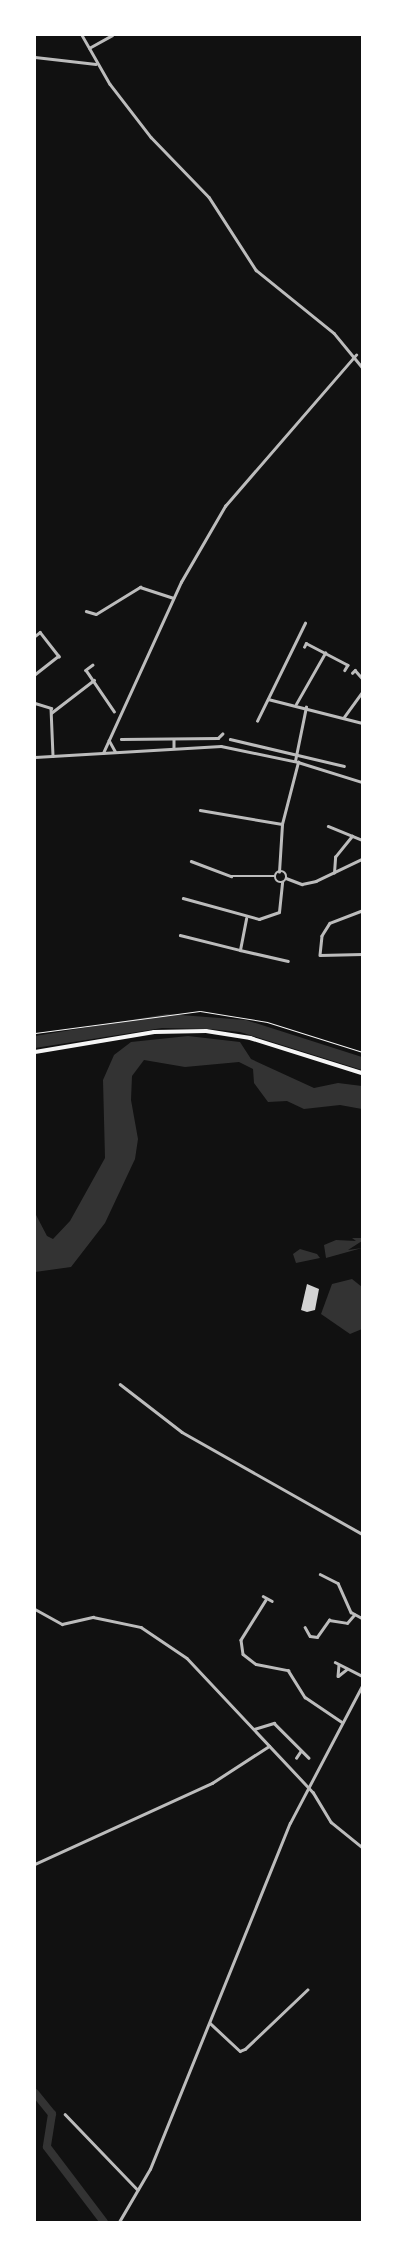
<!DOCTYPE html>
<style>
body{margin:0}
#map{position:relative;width:397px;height:2257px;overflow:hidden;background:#111;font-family:"Golos Text",sans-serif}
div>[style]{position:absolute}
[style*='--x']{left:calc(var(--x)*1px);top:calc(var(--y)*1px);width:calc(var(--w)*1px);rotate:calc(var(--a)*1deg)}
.water>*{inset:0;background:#333}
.river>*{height:8px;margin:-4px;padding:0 4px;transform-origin:4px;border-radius:4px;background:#333}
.building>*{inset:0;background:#d3d3d3}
.path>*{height:1px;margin:-0.5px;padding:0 0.5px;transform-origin:0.5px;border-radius:0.5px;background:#f5f5f5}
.minor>*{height:2.5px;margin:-1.25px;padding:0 1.25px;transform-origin:1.25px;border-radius:1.25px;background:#bcbcbc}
.minor>.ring{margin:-1.25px;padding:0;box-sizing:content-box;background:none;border:2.5px solid #bcbcbc;border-radius:50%}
.tertiary>*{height:2.5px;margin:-1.25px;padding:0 1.25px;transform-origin:1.25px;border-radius:1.25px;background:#bcbcbc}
.primary>*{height:4px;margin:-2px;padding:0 2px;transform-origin:2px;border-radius:2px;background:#f5f5f5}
span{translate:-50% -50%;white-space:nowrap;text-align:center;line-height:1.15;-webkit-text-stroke:5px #fff;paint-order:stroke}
.frame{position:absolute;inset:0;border:36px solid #fff;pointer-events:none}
</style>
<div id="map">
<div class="water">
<i style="clip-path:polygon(167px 1014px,246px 1020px,362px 1057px,362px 1070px,240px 1032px,210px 1029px,162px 1028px,35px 1048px,35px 1036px)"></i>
<i style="clip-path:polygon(188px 1036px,240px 1042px,251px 1059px,314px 1088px,338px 1083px,362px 1086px,362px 1109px,340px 1105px,304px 1109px,287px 1101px,268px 1102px,254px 1083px,253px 1069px,239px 1062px,185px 1067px,144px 1060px,132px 1076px,131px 1100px,138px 1139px,135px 1159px,105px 1223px,71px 1267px,35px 1272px,35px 1213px,47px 1236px,53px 1239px,70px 1221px,105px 1158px,103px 1080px,114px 1055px,131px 1042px)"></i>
<i style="clip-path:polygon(352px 1238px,362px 1238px,362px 1241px,348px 1250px,362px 1248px,326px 1258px,324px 1245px,336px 1240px,356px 1241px)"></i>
<i style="clip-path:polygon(300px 1249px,317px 1254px,320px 1258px,296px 1263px,293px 1254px)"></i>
<i style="clip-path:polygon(352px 1279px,362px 1287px,362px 1329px,350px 1334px,321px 1314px,332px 1284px)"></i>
</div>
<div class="river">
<i style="--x:35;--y:2093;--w:27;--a:51"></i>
<i style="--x:52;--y:2114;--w:33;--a:99"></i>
<i style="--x:47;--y:2147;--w:94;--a:52.8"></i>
</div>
<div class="building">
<i style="clip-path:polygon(307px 1284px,319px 1289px,315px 1310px,307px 1312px,301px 1310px)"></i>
</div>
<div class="path">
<i style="--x:35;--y:1033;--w:166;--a:-7.6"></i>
<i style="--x:200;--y:1011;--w:68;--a:9.3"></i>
<i style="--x:267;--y:1022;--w:100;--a:17.5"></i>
</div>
<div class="minor">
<i style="--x:82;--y:35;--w:56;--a:60.3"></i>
<i style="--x:110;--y:84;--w:67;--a:52.3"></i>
<i style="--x:151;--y:137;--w:83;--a:46"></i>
<i style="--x:209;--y:197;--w:87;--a:57.2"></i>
<i style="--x:256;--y:270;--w:100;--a:38.9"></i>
<i style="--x:334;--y:333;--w:44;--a:50.5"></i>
<i style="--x:89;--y:48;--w:26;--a:-29"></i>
<i style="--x:35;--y:57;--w:61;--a:6.5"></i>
<i style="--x:86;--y:611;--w:10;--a:17"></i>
<i style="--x:96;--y:614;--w:52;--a:-31.5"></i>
<i style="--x:140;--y:587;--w:35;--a:18"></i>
<i style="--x:35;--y:636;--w:6;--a:-39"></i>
<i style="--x:40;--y:632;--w:31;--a:52"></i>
<i style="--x:59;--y:656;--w:31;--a:142"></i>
<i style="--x:304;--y:647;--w:4;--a:-63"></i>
<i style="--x:306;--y:643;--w:47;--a:27.6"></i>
<i style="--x:348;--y:665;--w:6;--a:121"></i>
<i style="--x:93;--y:665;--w:9;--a:144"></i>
<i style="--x:86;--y:670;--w:50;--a:55.7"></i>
<i style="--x:352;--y:673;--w:4;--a:-45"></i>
<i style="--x:355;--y:670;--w:11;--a:49"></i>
<i style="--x:268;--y:699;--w:97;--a:14.3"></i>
<i style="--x:35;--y:703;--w:17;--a:17"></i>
<i style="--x:51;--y:708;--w:48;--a:87.6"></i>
<i style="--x:296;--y:704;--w:59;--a:-60.4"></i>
<i style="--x:51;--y:713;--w:54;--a:-37.5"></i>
<i style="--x:344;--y:717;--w:31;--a:-54"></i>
<i style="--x:257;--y:721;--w:109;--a:-63.9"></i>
<i style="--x:121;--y:739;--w:97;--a:-0.6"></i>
<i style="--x:218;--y:738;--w:6;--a:-45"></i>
<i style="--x:174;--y:739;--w:8;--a:90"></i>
<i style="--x:230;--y:739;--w:117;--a:13.3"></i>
<i style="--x:109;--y:740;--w:13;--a:61"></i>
<i style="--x:103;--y:753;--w:188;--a:-65.5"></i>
<i style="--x:181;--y:582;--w:88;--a:-59.9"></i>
<i style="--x:225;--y:506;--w:200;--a:-49.1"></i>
<i style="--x:295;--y:761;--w:55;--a:-78.5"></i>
<i style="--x:200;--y:810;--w:83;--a:9.7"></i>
<i style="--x:328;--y:826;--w:37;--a:22"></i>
<i style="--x:191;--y:861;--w:43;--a:20.6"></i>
<i style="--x:231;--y:876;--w:44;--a:0"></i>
<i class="ring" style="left:275.5px;top:871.5px;width:8.5px;height:8.5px"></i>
<i style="--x:279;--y:872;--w:48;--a:-86.4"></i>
<i style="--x:282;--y:824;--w:64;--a:-75.5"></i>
<i style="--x:334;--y:873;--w:16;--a:-86"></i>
<i style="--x:335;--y:857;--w:27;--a:-51"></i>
<i style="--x:286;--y:878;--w:17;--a:21"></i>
<i style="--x:302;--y:884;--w:14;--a:-12"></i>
<i style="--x:316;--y:881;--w:51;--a:-25.6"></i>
<i style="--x:183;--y:898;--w:79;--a:15.4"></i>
<i style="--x:259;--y:919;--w:21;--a:-19"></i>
<i style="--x:279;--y:912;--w:30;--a:-84"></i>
<i style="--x:362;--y:911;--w:34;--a:159"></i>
<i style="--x:330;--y:923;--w:15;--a:122"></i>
<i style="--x:322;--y:936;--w:19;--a:96"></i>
<i style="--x:320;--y:955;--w:42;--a:-1.4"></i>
<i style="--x:180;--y:935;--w:62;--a:14"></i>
<i style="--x:240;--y:950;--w:32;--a:-79"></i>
<i style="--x:240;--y:950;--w:49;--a:12.9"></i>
<i style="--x:120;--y:1384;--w:78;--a:37.7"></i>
<i style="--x:182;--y:1432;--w:207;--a:29.5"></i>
<i style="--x:320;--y:1574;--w:20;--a:27"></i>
<i style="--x:338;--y:1583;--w:32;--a:66"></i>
<i style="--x:351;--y:1612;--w:13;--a:29"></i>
<i style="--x:263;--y:1596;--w:10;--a:29"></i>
<i style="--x:266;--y:1600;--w:47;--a:122"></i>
<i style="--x:241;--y:1640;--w:14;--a:82"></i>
<i style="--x:243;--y:1654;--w:16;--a:38"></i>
<i style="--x:256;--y:1664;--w:33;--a:11"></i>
<i style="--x:288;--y:1670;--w:32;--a:58"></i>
<i style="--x:305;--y:1697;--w:45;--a:34"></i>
<i style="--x:35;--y:1609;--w:31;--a:29"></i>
<i style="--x:62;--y:1624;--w:32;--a:-13"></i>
<i style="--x:93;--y:1617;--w:49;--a:11.8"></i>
<i style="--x:141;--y:1627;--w:55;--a:34"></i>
<i style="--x:187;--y:1658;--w:184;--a:46.8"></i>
<i style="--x:313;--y:1792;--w:35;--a:59"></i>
<i style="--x:331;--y:1822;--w:40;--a:39"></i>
<i style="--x:305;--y:1627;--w:10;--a:61"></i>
<i style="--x:310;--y:1636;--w:7;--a:8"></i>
<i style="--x:317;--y:1637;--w:21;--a:-55"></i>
<i style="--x:329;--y:1620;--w:18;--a:9"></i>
<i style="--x:347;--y:1623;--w:11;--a:-49"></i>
<i style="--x:335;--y:1662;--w:30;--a:27"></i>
<i style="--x:339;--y:1665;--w:11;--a:95"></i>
<i style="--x:338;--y:1676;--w:11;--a:-38"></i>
<i style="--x:254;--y:1729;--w:21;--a:-17"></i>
<i style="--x:274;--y:1723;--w:49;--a:45"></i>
<i style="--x:296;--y:1758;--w:7;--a:-56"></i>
<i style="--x:35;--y:1864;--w:195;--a:-24.6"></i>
<i style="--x:212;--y:1783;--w:68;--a:-33"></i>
<i style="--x:210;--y:2023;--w:41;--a:43"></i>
<i style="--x:240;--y:2051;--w:5;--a:-22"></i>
<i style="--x:245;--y:2049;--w:86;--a:-43.6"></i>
<i style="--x:65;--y:2114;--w:105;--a:46.2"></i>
</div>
<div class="tertiary">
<i style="--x:35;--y:757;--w:186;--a:-3.4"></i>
<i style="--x:221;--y:746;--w:79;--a:11.7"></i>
<i style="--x:298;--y:762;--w:67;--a:17.4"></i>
<i style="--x:119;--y:2222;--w:61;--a:-59.7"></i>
<i style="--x:150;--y:2169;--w:373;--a:-68"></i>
<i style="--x:290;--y:1823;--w:155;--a:-62.3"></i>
</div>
<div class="primary">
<i style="--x:35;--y:1052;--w:121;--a:-9.5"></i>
<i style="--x:154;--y:1032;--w:52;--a:-1.1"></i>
<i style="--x:206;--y:1031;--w:45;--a:9"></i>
<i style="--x:250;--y:1038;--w:117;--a:17.4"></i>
</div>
<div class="frame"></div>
</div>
